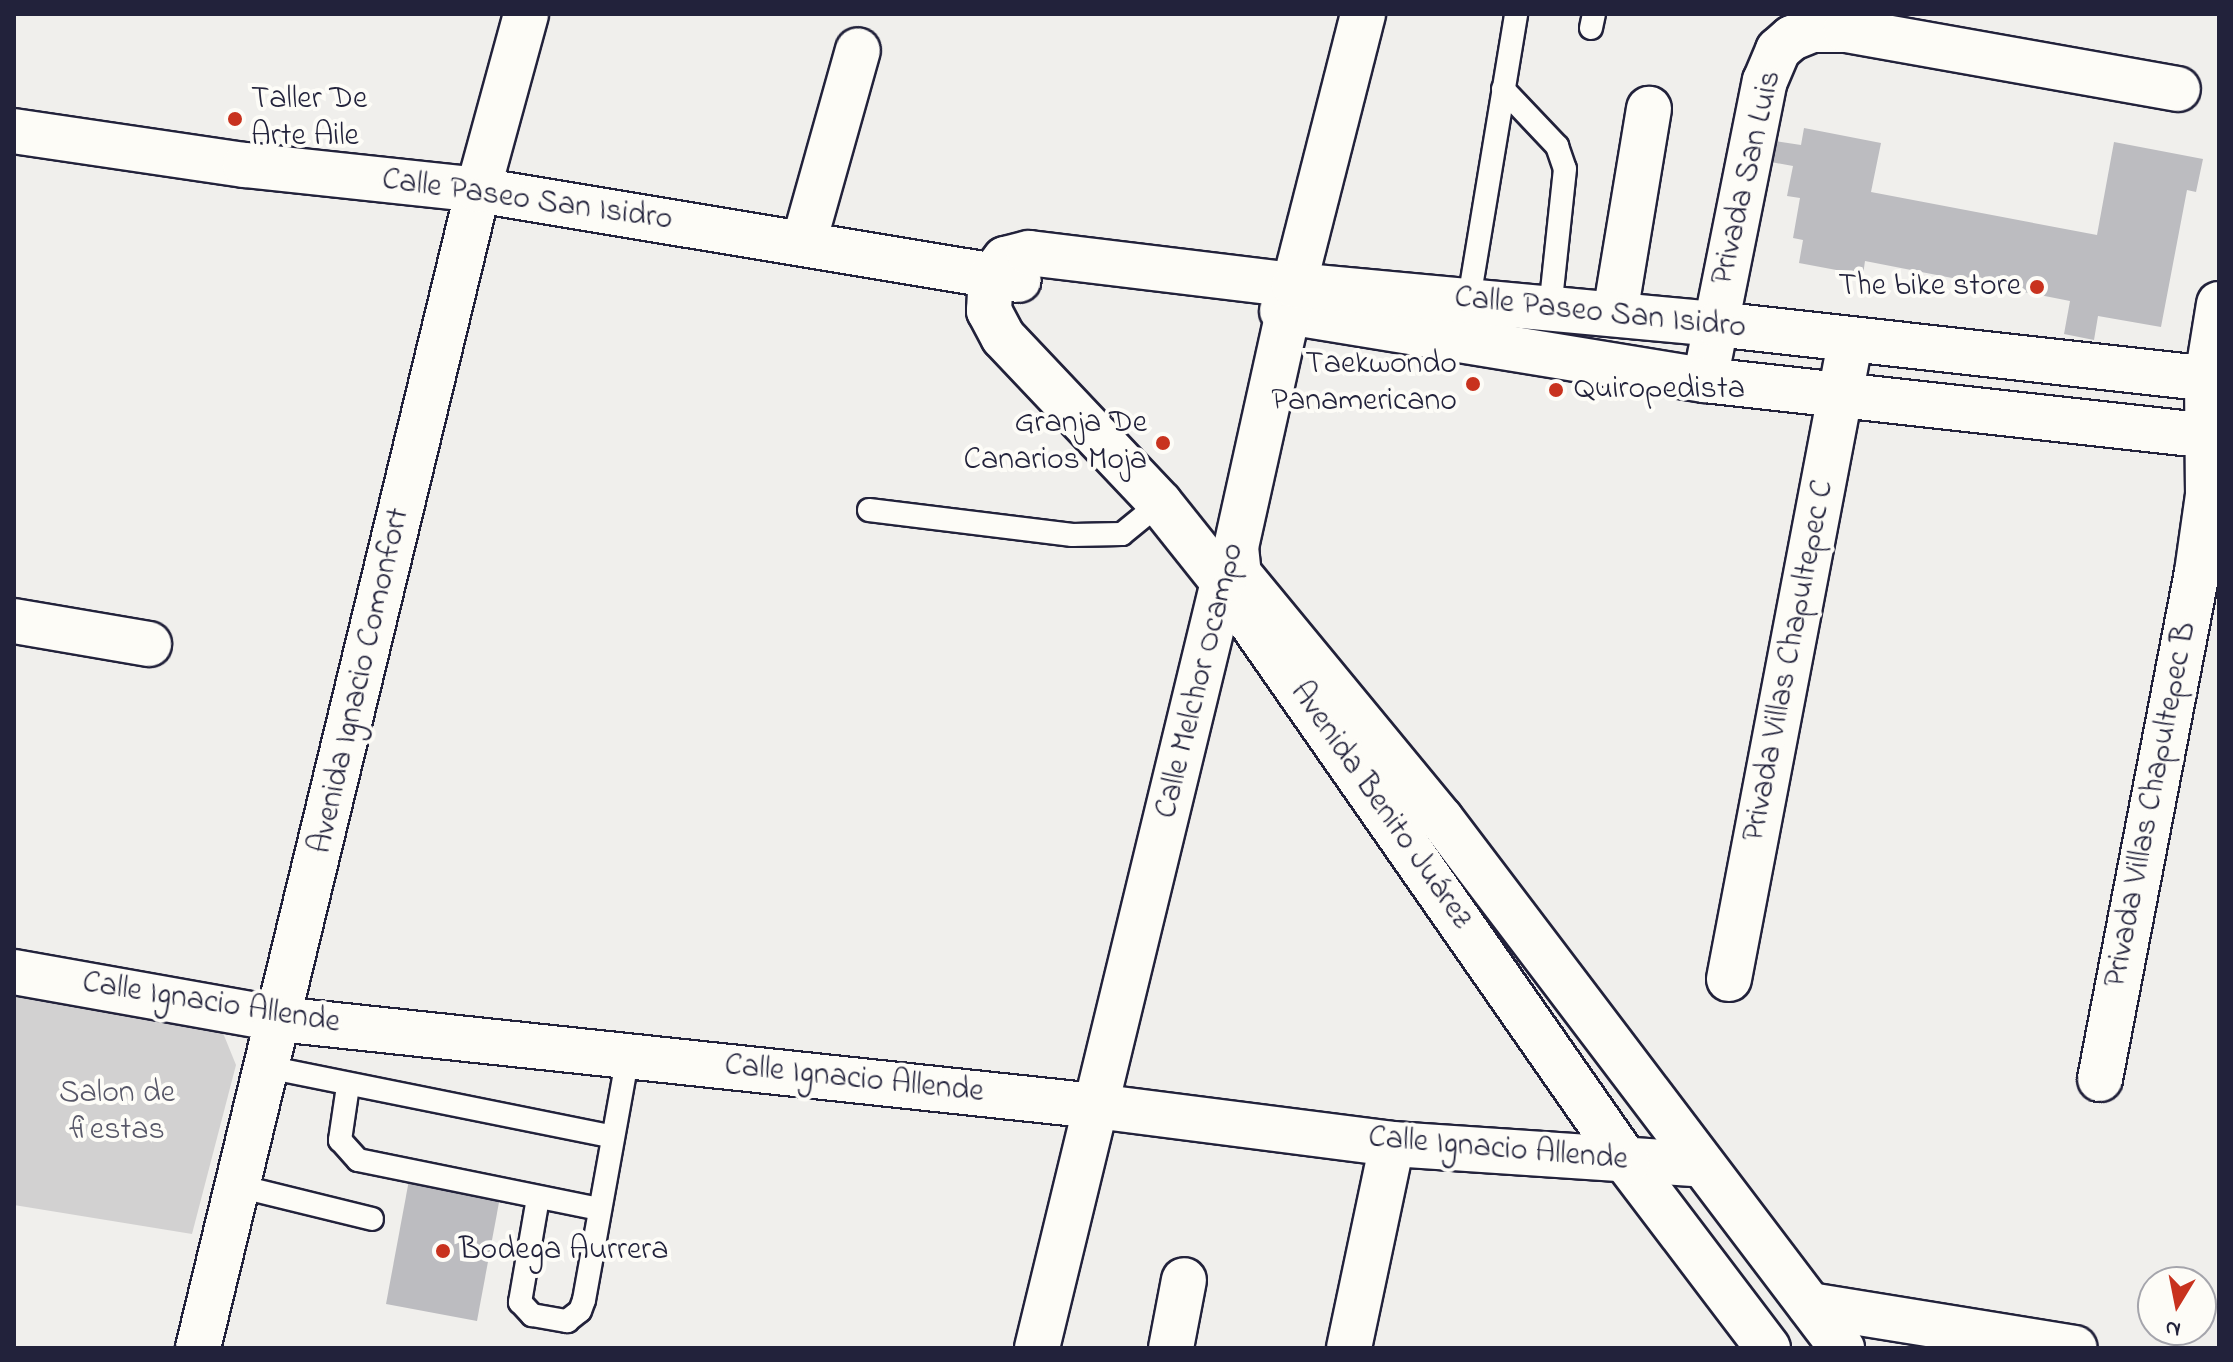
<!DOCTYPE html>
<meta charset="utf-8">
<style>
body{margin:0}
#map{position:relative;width:2233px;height:1362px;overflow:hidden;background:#f0efec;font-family:"Indie Flower",sans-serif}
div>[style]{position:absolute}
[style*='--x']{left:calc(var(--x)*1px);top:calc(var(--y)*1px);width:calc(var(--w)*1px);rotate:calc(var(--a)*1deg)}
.green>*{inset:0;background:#d2d1d1}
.building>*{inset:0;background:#bcbcc0}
.roads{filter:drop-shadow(2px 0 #22223b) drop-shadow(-2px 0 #22223b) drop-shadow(0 2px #22223b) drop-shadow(0 -2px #22223b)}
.service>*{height:22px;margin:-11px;padding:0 11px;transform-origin:11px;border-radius:11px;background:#fdfcf7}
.minor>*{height:44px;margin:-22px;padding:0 22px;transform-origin:22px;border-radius:22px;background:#fdfcf7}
.secondary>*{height:44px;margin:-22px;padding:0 22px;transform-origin:22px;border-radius:22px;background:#fdfcf7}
.dots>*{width:22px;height:22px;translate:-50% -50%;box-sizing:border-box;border:4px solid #fdfcf7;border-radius:50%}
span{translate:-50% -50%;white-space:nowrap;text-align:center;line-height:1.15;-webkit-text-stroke:8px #fdfcf7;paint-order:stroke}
.poi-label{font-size:32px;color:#22223b}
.left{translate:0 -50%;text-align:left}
.right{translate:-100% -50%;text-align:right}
.street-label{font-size:32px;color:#22223b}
.park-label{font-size:32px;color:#575768}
.frame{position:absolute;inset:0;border:16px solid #22223b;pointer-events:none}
.north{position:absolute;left:2137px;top:1266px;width:80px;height:80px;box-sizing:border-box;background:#fdfcf7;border:2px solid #a5a5ac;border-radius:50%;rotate:190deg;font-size:22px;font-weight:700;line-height:32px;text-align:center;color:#22223b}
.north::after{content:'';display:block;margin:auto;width:28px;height:36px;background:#c8321e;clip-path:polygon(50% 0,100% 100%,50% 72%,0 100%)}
</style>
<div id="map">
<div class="green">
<i style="clip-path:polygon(14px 988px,221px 1028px,236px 1065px,192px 1234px,14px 1205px)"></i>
</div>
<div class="building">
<i style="clip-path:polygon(1804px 128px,1881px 143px,1871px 192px,2097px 235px,2114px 142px,2203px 159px,2196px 192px,2187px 190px,2161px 327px,2098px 316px,2094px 340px,2064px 334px,2070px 301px,1865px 261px,1863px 275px,1799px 263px,1803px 240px,1793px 238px,1800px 198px,1787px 196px,1793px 166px,1771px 162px,1775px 141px,1801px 145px)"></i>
<i style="clip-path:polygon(409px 1180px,500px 1197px,477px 1321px,386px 1304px)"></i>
</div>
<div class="roads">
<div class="service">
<i style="--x:1591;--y:28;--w:14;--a:-78"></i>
<i style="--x:1503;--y:89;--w:79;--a:46.5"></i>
<i style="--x:1557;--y:146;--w:24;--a:71"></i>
<i style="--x:1565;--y:169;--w:141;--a:96.1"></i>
<i style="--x:1469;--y:299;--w:289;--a:-80.6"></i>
<i style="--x:869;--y:510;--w:205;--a:7"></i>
<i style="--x:1072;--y:535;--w:50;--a:-1.1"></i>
<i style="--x:1122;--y:534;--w:49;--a:-39.2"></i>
<i style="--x:267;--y:1067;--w:353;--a:11.4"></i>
<i style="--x:348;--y:1086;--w:55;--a:98.4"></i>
<i style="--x:340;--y:1140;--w:27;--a:48"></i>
<i style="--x:358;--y:1160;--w:246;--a:11.5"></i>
<i style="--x:238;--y:1186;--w:138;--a:13.8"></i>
<i style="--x:538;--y:1198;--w:106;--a:99.8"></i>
<i style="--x:520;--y:1302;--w:18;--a:47"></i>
<i style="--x:532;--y:1315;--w:36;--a:10"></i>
<i style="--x:567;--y:1321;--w:16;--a:-38"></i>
<i style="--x:580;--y:1311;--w:12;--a:-70"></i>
<i style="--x:584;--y:1300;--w:249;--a:-79.8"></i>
</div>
<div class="minor">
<i style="--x:804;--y:242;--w:199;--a:-74.3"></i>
<i style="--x:1294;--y:285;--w:280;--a:-75.7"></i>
<i style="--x:1615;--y:314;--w:208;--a:-80.6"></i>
<i style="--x:1705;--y:380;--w:305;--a:-78.7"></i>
<i style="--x:1765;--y:81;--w:34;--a:-67"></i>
<i style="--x:1778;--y:50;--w:18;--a:-41"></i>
<i style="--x:1792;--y:38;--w:22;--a:-22"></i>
<i style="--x:1812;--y:30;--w:34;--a:0"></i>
<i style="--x:1846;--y:30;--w:337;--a:10.1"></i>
<i style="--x:14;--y:621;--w:137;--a:9.7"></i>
<i style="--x:14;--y:972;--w:269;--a:10.1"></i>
<i style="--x:279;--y:1019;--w:822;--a:6.08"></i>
<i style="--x:1096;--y:1106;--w:298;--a:7.3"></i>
<i style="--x:1392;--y:1144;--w:306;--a:3.8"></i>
<i style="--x:1729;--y:979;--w:647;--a:-79.23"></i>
<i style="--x:2100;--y:1079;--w:516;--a:-79.17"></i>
<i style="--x:2197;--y:572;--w:78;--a:-81.9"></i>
<i style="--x:2208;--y:495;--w:117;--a:-90.5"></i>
<i style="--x:2207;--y:378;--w:75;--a:-80.8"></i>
<i style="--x:1810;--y:1305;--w:268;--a:9.2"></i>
<i style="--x:1037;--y:1348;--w:788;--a:-76.35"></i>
<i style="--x:1171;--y:1348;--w:69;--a:-79.2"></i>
<i style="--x:1349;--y:1348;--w:208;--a:-78.1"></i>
</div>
<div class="secondary">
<i style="--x:14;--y:131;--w:233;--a:8.4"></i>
<i style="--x:245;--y:165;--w:234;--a:6.1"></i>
<i style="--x:478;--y:190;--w:548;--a:9.45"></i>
<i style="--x:1282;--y:311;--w:429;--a:9.3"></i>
<i style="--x:1705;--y:380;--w:517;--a:6.33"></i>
<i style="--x:1236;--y:547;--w:27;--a:84"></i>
<i style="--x:1239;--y:574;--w:318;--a:50.5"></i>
<i style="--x:1441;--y:819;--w:664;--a:52.84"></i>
<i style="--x:1225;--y:575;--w:30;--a:-69"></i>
<i style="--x:1236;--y:547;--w:268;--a:-77.5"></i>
<i style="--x:198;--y:1348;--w:1191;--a:-76.41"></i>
<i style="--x:478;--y:190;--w:182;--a:-74.7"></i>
<i style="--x:1768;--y:1348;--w:233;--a:-127.2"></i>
<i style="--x:1627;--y:1162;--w:707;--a:-124.86"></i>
<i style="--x:1223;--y:582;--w:101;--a:-128.6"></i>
<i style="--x:1160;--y:503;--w:228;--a:-133.4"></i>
<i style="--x:1003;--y:337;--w:30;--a:-118"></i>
<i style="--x:989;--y:311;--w:34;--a:-87"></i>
<i style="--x:991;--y:277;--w:23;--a:-52"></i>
<i style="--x:1005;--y:259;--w:25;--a:-14"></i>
<i style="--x:1029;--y:253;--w:267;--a:6.9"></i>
<i style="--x:1294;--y:285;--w:424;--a:5.3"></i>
<i style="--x:1716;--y:324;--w:506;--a:6.35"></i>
</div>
</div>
<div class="dots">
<i style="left:235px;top:119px;background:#c8321e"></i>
<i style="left:2037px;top:287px;background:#c8321e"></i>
<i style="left:1473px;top:384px;background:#c8321e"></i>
<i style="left:1556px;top:390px;background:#c8321e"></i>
<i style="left:1163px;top:443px;background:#c8321e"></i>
<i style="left:443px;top:1251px;background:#c8321e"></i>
</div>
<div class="poi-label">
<span class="left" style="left:251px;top:119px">Taller De<br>Arte Aile</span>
<span class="right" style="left:2021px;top:287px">The bike store</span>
<span class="right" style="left:1457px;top:384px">Taekwondo<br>Panamericano</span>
<span class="left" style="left:1574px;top:390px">Quiropedista</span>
<span class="right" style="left:1147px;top:443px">Granja De<br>Canarios Moja</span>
<span class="left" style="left:459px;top:1251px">Bodega Aurrera</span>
</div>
<div class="street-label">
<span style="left:1748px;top:178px;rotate:-77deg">Privada San Luis</span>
<span style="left:527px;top:201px;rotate:8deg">Calle Paseo San Isidro</span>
<span style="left:1600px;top:314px;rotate:6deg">Calle Paseo San Isidro</span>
<span style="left:1790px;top:661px;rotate:-79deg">Privada Villas Chapultepec C</span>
<span style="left:361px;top:681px;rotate:-77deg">Avenida Ignacio Comonfort</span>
<span style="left:1201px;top:681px;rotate:-76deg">Calle Melchor Ocampo</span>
<span style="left:2152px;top:805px;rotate:-79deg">Privada Villas Chapultepec B</span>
<span style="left:1380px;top:806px;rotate:55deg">Avenida Benito Juárez</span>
<span style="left:211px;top:1004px;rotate:9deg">Calle Ignacio Allende</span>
<span style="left:854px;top:1080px;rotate:6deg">Calle Ignacio Allende</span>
<span style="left:1498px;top:1150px;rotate:5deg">Calle Ignacio Allende</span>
</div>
<div class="park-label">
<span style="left:117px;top:1113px">Salon de<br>fiestas</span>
</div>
<div class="frame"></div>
<div class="north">N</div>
</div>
